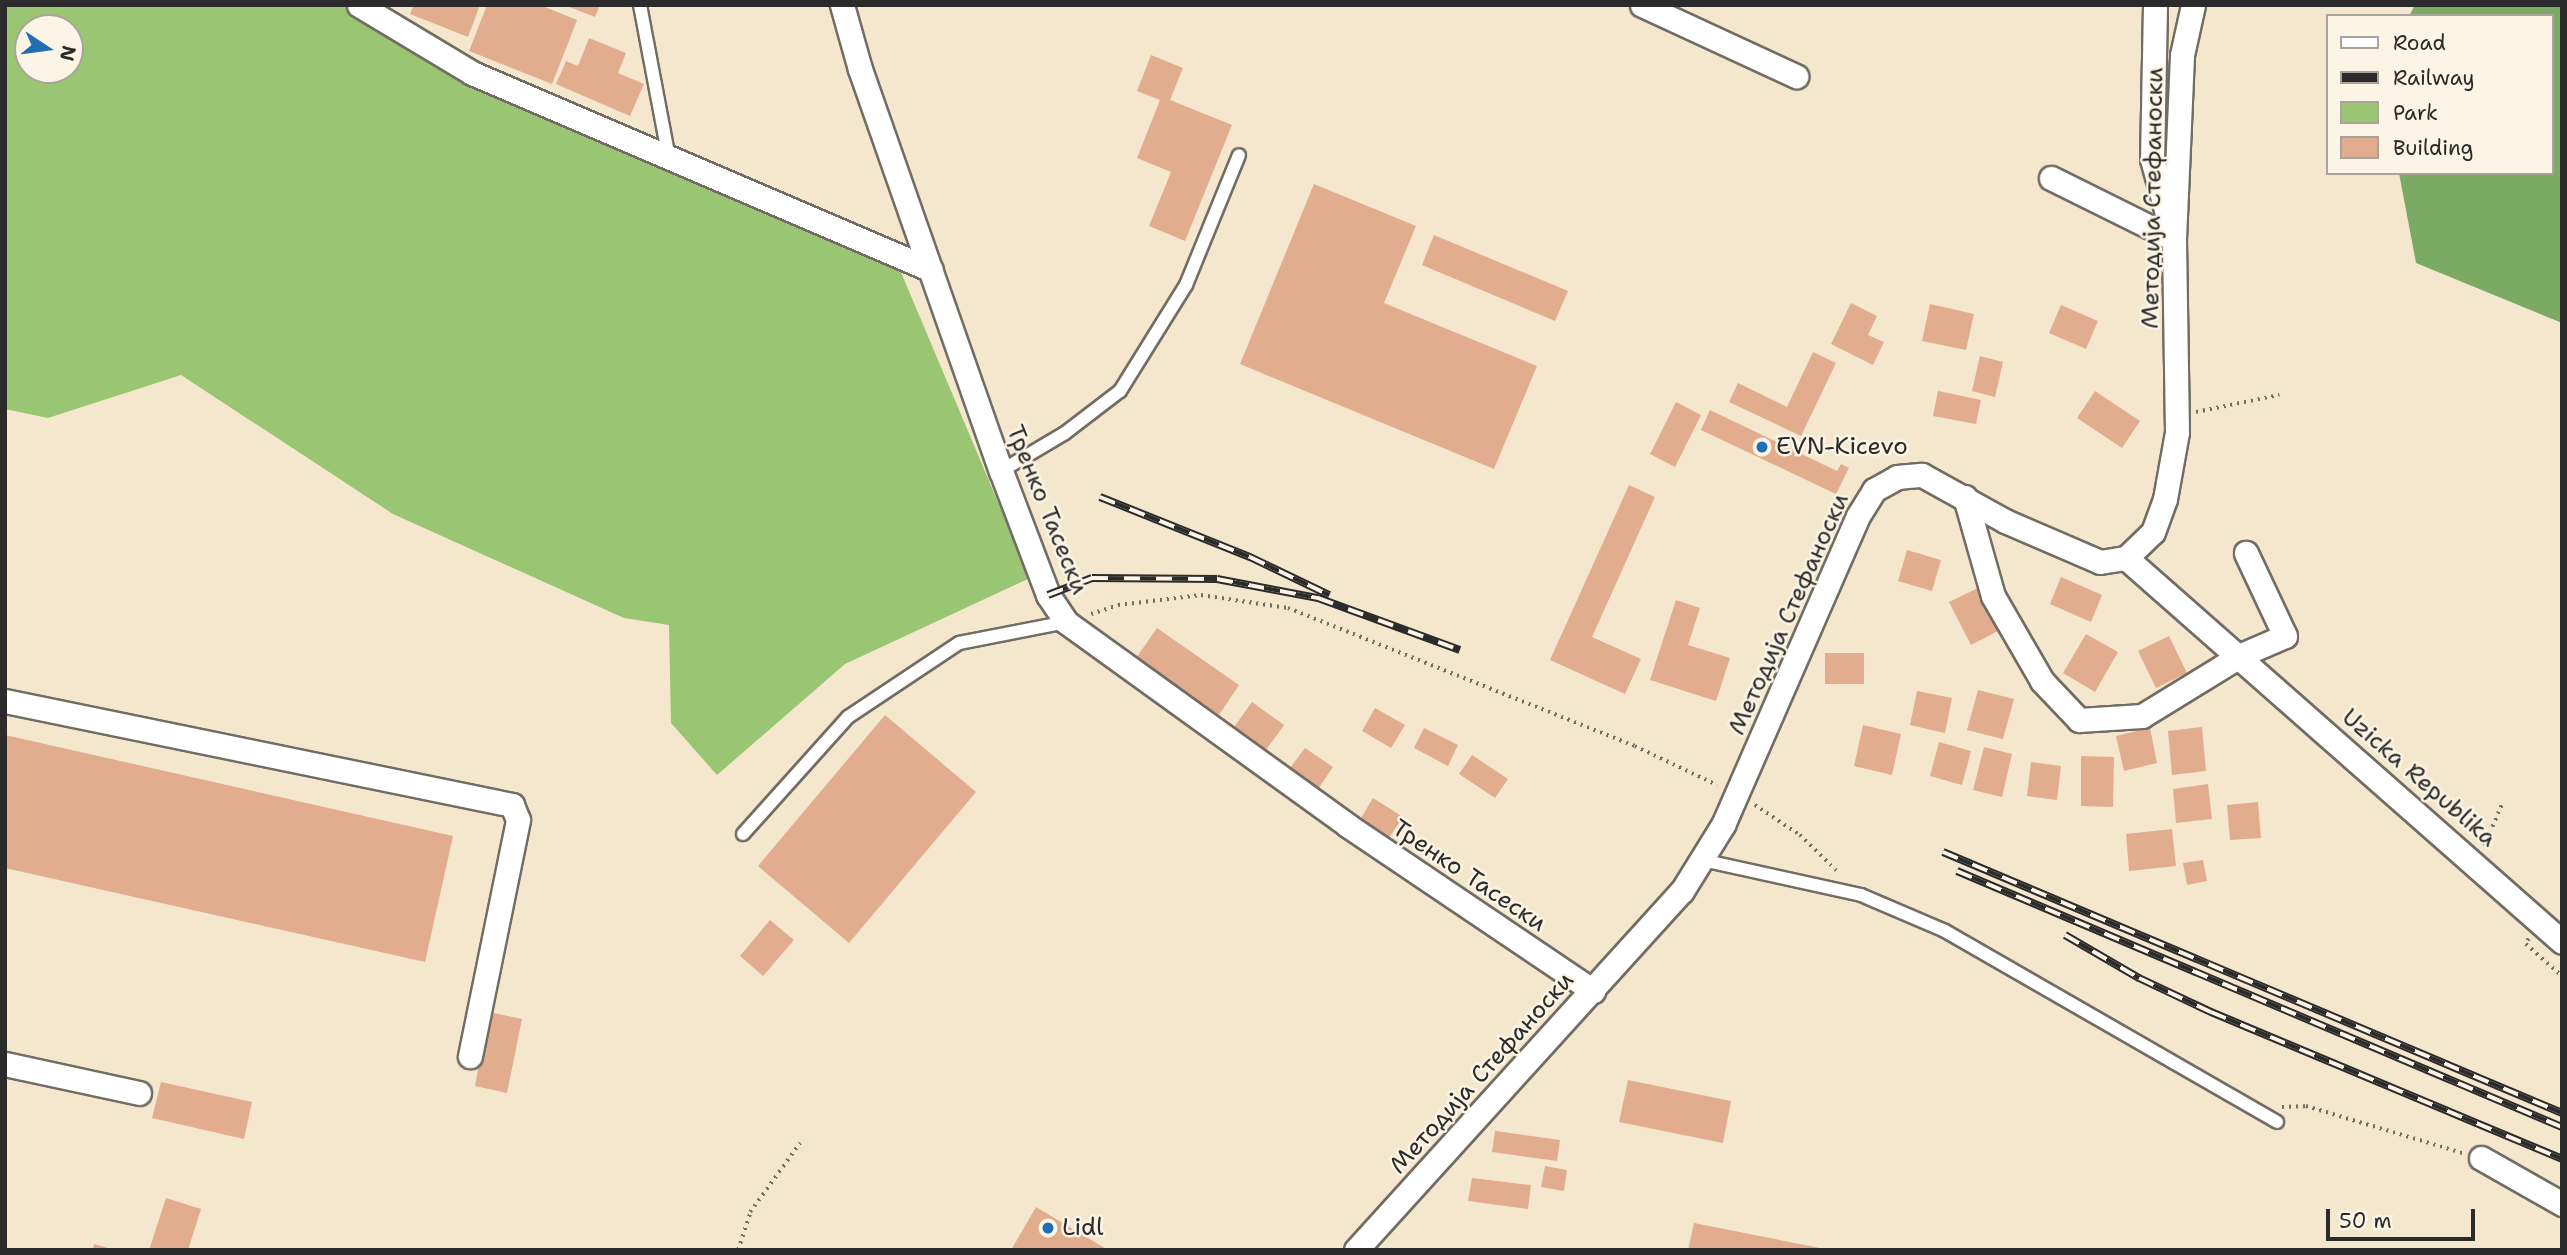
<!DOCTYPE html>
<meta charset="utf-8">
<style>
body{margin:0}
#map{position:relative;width:2567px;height:1255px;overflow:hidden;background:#f4e7cd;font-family:"Shantell Sans",sans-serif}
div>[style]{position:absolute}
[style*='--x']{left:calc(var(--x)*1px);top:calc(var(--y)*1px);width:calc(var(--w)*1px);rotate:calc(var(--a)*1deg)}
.green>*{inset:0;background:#9ac572}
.forest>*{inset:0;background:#7baa64}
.building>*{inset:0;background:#e2ad8f}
.path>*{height:3.5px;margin-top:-1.75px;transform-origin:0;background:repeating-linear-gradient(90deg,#716d64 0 2px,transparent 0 7px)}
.roads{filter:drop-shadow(2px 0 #716d64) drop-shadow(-2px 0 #716d64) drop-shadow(0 2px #716d64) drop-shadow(0 -2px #716d64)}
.service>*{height:12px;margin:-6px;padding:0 6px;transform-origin:6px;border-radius:6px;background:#fff}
.minor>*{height:23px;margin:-11.5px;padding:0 11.5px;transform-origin:11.5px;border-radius:11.5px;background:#fff}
.rail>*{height:8px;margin-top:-4px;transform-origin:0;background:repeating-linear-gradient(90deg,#fcf5e5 0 16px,#2b2b2b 0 32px);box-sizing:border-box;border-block:2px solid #2b2b2b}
.dots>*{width:19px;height:19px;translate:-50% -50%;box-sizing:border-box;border:4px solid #fcf5e5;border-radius:50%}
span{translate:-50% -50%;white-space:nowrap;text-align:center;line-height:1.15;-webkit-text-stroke:5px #fcf5e5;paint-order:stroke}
.street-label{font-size:24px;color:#2b2b2b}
.poi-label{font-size:24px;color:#2b2b2b}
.left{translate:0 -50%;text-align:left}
.frame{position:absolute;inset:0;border:7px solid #2b2b2b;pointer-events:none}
.legend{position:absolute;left:2326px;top:14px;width:228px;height:161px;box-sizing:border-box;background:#fcf5e5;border:2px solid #a8a49b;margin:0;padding:9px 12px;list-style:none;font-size:21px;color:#2b2b2b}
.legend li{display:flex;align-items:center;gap:14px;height:35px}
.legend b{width:35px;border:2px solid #a8a49b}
.north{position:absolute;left:14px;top:14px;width:70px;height:70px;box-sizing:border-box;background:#fcf5e5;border:2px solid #a8a49b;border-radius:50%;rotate:103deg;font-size:19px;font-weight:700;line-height:28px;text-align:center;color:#2b2b2b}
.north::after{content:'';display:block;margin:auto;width:24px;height:32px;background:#1f6fb2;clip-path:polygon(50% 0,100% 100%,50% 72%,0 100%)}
.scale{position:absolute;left:2326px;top:1209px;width:149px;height:32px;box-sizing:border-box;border:4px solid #2b2b2b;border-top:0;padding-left:9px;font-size:21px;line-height:24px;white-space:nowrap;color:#2b2b2b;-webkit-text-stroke:5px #fcf5e5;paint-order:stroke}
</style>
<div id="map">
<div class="green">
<i style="clip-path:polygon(evenodd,5px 5px,359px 5px,472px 73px,892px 251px,1030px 578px,845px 664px,717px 775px,671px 723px,669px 625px,624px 618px,393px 514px,181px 375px,48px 418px,5px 409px,5px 5px,28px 28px,70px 28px,70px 70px,28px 70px,28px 28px)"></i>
</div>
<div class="forest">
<i style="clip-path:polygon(2415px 5px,2562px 5px,2562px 323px,2416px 263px,2399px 173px,2551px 173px,2551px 16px,2409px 16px)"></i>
</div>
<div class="building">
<i style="clip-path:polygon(414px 5px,480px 5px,468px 37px,410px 14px)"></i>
<i style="clip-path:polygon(487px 5px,540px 5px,577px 20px,552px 84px,469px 51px)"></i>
<i style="clip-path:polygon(564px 5px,600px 5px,595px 17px)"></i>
<i style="clip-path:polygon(589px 38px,626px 53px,618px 73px,644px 84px,630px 116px,556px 84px,566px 61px,578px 66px)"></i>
<i style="clip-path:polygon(1151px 55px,1183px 68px,1170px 100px,1232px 125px,1185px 241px,1149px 226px,1171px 172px,1137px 158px,1160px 100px,1137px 91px)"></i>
<i style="clip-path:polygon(1314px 184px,1416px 226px,1384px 303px,1537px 366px,1494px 469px,1240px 364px)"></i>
<i style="clip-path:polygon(1434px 235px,1568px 291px,1555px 321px,1422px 265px)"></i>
<i style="clip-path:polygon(1851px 303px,1877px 316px,1868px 335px,1884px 342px,1873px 365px,1831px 344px)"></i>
<i style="clip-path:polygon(1930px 304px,1974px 314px,1966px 350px,1922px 341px)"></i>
<i style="clip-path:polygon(2061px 305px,2098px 321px,2086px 349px,2049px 333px)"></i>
<i style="clip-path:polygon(1813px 352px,1836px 363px,1801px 436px,1729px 402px,1738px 383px,1787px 407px)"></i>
<i style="clip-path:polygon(1980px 356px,2003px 362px,1995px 397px,1972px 391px)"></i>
<i style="clip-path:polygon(1938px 391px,1981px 400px,1976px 424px,1933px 416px)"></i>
<i style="clip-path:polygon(2095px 391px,2140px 421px,2122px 448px,2077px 418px)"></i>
<i style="clip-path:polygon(1676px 402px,1701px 415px,1675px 467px,1650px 454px)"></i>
<i style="clip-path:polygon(1710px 410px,1837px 471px,1841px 464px,1849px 468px,1836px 494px,1701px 430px)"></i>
<i style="clip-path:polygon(1629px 485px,1655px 497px,1592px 637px,1641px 659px,1625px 694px,1550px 660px)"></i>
<i style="clip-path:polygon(1907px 550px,1941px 560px,1932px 591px,1898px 581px)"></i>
<i style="clip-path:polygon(2061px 577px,2102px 595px,2091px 622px,2050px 604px)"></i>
<i style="clip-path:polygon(1978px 588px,2000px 630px,1971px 645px,1949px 602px)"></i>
<i style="clip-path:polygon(1676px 600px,1700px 608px,1688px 645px,1730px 658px,1716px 701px,1650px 680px)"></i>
<i style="clip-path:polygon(1157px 628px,1239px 685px,1219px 715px,1136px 658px)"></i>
<i style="clip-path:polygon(2086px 634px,2118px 652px,2095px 692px,2063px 673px)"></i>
<i style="clip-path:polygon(2169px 636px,2187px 673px,2156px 688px,2138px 651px)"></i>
<i style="clip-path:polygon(1825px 653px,1864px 653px,1864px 684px,1825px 684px)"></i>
<i style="clip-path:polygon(1978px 690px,2014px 699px,2003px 739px,1967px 730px)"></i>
<i style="clip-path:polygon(1917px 691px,1952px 698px,1945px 733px,1910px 725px)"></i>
<i style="clip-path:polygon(1252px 702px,1284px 725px,1266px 750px,1234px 727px)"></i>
<i style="clip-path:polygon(1375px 708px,1405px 725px,1391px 748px,1362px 731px)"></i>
<i style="clip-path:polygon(885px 715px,976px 792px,849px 943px,758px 866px)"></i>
<i style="clip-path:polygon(1863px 725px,1901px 734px,1892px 775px,1854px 766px)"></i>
<i style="clip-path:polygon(2202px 727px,2206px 771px,2172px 775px,2168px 731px)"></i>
<i style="clip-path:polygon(1424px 728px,1458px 745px,1448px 766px,1414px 748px)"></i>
<i style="clip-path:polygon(2150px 728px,2157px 763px,2124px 771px,2116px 736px)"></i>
<i style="clip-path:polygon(5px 735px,453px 836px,425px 962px,5px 868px)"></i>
<i style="clip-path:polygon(1939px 742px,1971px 751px,1962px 785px,1930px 776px)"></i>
<i style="clip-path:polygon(1984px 747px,2012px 754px,2002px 797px,1973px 790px)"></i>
<i style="clip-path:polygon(1305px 748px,1333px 767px,1316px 792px,1287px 772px)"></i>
<i style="clip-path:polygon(1472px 755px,1508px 779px,1495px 798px,1459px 774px)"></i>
<i style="clip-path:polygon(2081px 756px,2114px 757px,2113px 807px,2081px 806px)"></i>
<i style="clip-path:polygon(2031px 762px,2061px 766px,2057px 800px,2027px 796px)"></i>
<i style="clip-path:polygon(2208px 784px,2212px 819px,2176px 823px,2173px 789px)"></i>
<i style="clip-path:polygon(1373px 798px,1403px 817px,1387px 841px,1358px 823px)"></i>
<i style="clip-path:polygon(2258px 802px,2261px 838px,2230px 840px,2227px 805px)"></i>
<i style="clip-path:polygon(2172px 829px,2176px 866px,2129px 871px,2126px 834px)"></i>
<i style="clip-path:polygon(2203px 860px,2207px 881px,2187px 885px,2183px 863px)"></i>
<i style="clip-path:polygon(770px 920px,794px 940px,763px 976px,740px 956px)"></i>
<i style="clip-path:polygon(489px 1012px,522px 1019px,507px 1093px,475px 1086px)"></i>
<i style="clip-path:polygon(1628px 1080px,1731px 1101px,1723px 1143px,1619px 1122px)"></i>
<i style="clip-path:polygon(161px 1082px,252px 1102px,244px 1139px,152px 1118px)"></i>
<i style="clip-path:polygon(1495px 1131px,1560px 1140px,1557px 1161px,1492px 1152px)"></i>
<i style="clip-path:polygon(1545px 1166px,1567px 1170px,1564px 1191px,1541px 1187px)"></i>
<i style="clip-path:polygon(1472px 1178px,1531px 1185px,1528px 1209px,1468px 1201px)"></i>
<i style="clip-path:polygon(166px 1198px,201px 1209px,188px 1250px,149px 1250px)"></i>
<i style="clip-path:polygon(1036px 1207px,1108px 1250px,1011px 1250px)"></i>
<i style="clip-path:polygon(1694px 1223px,1820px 1248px,1820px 1250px,1688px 1250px)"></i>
<i style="clip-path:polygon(94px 1244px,111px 1249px,111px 1250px,93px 1250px)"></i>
</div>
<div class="path">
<i style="--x:2196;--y:412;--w:85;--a:-11.6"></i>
<i style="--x:1091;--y:614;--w:28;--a:-18"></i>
<i style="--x:1118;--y:605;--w:84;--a:-6.9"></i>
<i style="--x:1201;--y:595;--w:88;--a:8.5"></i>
<i style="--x:1288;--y:608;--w:373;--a:21.7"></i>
<i style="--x:1635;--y:746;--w:91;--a:25.4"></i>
<i style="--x:1755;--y:805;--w:54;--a:33.7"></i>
<i style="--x:1800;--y:835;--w:53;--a:44.2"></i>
<i style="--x:2484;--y:846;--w:46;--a:-66.8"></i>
<i style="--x:2529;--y:939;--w:6;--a:121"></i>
<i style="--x:2526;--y:944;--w:48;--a:41.6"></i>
<i style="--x:2282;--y:1107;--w:24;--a:-2"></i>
<i style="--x:2306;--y:1106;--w:164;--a:16.7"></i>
<i style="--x:738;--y:1250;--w:40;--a:-72"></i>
<i style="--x:750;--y:1212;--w:85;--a:-54.1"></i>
</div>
<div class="roads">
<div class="service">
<i style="--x:640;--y:5;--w:156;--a:79.3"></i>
<i style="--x:1001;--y:471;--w:74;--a:-30.7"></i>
<i style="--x:1065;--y:433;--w:69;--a:-37.4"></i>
<i style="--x:1120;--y:391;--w:125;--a:-58.1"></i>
<i style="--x:1186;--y:285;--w:140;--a:-67.8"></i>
<i style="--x:743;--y:834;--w:157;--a:-48.1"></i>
<i style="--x:848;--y:717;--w:133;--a:-33.7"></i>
<i style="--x:959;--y:643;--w:109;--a:-11.1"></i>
<i style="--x:1702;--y:860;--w:163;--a:12.4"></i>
<i style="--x:1861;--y:895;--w:91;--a:23.2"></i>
<i style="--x:1945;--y:931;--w:383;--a:29.9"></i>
</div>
<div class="minor">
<i style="--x:359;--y:5;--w:132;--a:31"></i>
<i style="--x:472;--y:73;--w:499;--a:23.2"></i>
<i style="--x:842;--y:5;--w:66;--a:74.3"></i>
<i style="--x:860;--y:69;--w:426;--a:70.7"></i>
<i style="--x:1001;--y:471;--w:133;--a:69.2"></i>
<i style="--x:1048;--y:595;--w:32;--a:56"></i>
<i style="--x:1066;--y:622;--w:347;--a:35.8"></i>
<i style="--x:1347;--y:825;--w:297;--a:34"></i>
<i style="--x:1642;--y:5;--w:170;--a:24.8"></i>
<i style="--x:2155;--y:5;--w:154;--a:91.1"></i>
<i style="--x:2152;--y:159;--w:60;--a:74.6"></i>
<i style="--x:2051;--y:178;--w:137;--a:26.4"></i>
<i style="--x:1965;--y:497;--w:103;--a:74.2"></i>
<i style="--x:1993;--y:596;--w:98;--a:60"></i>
<i style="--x:2042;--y:681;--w:54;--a:46.5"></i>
<i style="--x:2079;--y:720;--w:63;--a:-3.6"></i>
<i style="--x:2142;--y:716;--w:116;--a:-31.6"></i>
<i style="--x:2241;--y:655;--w:48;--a:-23.4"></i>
<i style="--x:2285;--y:636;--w:92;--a:-115.2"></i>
<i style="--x:2126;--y:558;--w:581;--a:41.37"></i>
<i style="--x:5;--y:701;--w:518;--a:11.59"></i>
<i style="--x:512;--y:805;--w:16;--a:68"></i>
<i style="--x:518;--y:820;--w:241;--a:101.5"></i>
<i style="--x:5;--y:1064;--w:137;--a:12.2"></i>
<i style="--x:2481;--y:1158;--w:93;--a:29.6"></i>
<i style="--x:1356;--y:1250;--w:485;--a:-47.8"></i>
<i style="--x:1682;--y:891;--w:78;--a:-58.2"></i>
<i style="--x:1723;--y:825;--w:337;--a:-66.4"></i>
<i style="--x:1858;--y:516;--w:31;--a:-58"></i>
<i style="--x:1874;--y:490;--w:26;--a:-29"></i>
<i style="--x:1897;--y:477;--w:25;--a:-5"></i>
<i style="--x:1922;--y:475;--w:95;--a:29"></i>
<i style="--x:2005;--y:521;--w:103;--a:23.3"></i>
<i style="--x:2100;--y:562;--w:26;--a:-9"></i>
<i style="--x:2126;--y:558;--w:37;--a:-44"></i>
<i style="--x:2153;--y:532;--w:35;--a:-70"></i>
<i style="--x:2165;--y:499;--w:68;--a:-79.8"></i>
<i style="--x:2177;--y:432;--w:193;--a:-90.9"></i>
<i style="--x:2174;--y:239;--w:184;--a:-87.5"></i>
<i style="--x:2182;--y:55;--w:51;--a:-77.6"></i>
</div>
</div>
<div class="rail">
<i style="--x:1100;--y:497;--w:162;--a:21.8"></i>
<i style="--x:1250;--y:557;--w:88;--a:25.7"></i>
<i style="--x:1048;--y:595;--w:47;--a:-21.1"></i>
<i style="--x:1092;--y:578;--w:125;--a:0.5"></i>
<i style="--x:1217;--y:579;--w:103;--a:10.7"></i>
<i style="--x:1318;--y:598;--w:151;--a:20.1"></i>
<i style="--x:1943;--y:852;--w:672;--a:22.86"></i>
<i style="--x:1957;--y:871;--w:657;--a:22.94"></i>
<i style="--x:2065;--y:935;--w:86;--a:30.2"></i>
<i style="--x:2139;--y:978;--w:80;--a:25.3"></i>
<i style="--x:2211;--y:1012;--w:381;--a:22.7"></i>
</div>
<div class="dots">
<i style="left:1762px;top:447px;background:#1f6fb2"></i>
<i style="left:1048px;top:1228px;background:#1f6fb2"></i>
</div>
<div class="street-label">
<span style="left:2153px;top:198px;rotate:-89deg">Методија Стефаноски</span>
<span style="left:1047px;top:510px;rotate:68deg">Тренко Тасески</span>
<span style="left:1789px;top:614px;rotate:-66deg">Методија Стефаноски</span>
<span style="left:2419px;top:778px;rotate:41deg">Uzicka Republika</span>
<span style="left:1469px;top:876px;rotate:34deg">Тренко Тасески</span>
<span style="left:1482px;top:1073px;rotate:-48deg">Методија Стефаноски</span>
</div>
<div class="poi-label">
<span class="left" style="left:1776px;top:447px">EVN-Kicevo</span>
<span class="left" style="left:1062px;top:1228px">Lidl</span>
</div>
<div class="frame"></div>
<ul class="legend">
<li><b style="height:9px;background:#fff"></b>Road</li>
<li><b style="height:9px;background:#2b2b2b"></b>Railway</li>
<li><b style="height:19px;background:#9ac572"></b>Park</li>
<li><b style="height:19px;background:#e2ad8f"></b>Building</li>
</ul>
<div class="north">N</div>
<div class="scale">50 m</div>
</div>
